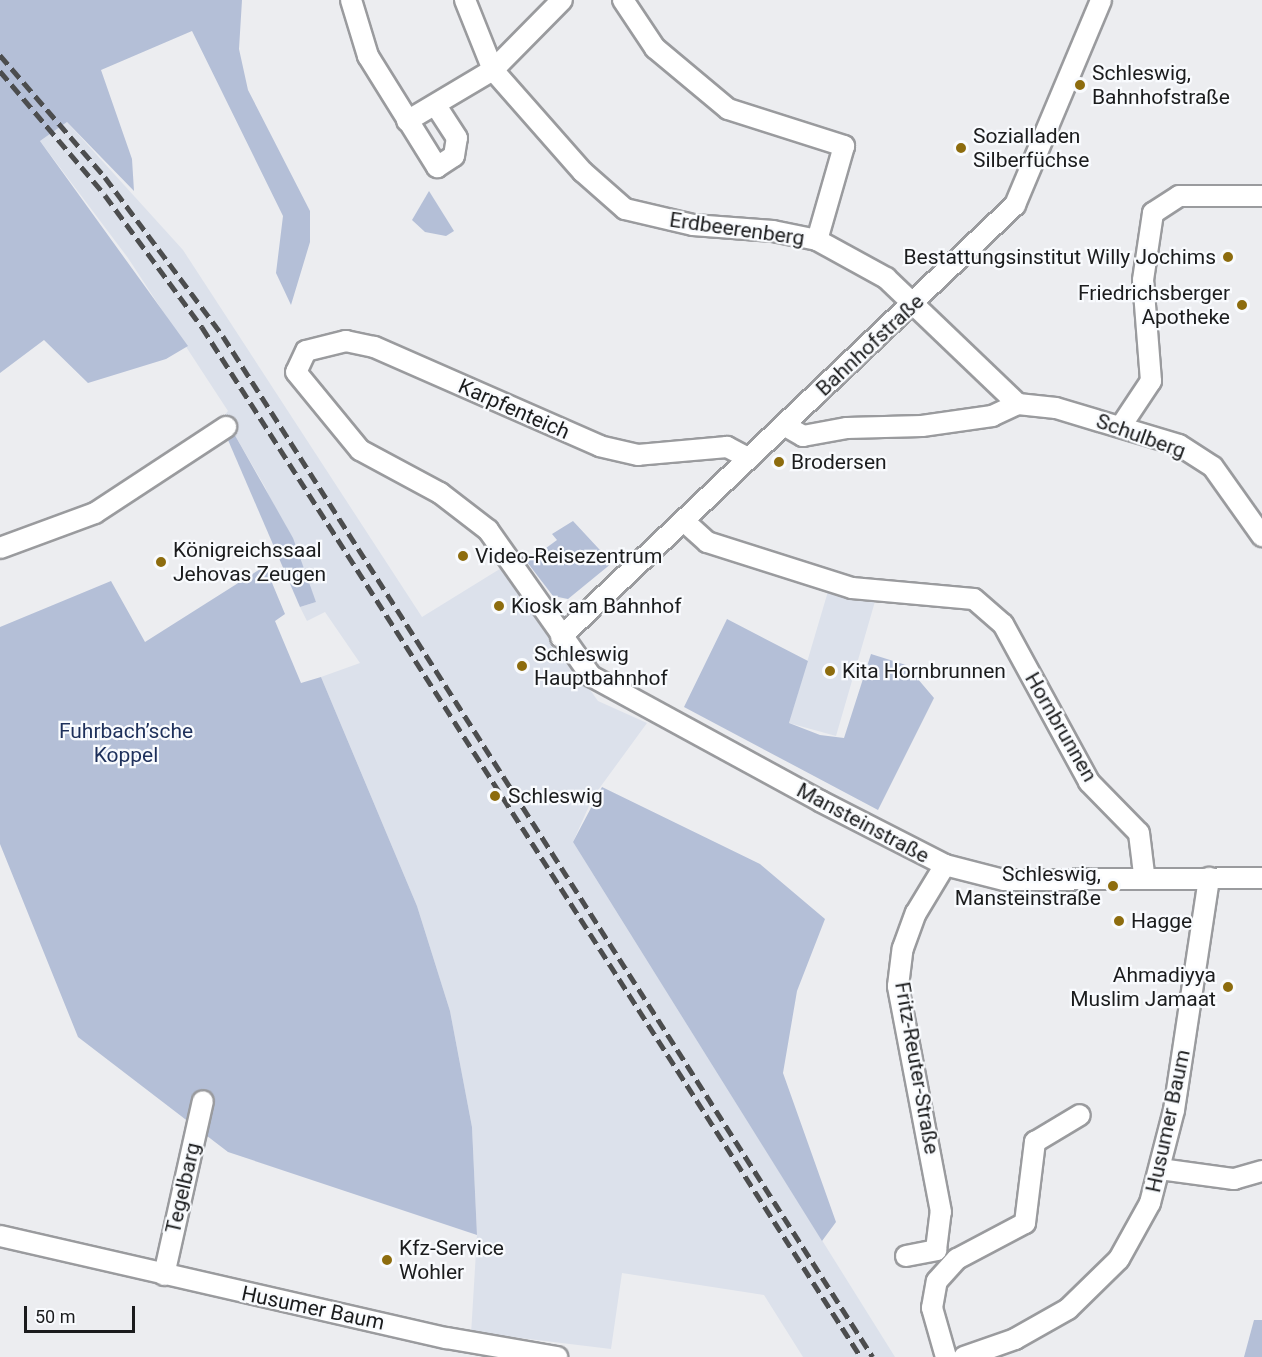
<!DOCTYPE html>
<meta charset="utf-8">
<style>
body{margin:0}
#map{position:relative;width:1262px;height:1357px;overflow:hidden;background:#ecedf0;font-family:Roboto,sans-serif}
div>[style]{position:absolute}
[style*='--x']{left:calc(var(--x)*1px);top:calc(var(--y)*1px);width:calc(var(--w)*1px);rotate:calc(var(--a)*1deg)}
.built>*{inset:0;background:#dce1eb}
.green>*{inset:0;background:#b4bfd7}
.roads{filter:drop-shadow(2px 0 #9a9b9e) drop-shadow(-2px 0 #9a9b9e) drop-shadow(0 2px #9a9b9e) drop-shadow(0 -2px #9a9b9e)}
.minor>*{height:20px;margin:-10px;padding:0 10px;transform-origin:10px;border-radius:10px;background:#fff}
.rail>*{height:4.5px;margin-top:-2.25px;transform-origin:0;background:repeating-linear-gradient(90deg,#4c4d4e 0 12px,transparent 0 18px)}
.dots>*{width:16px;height:16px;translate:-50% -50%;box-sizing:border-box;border:3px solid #f9fbfe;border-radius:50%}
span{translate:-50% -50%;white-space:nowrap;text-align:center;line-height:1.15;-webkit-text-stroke:4.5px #f9fbfe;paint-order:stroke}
.poi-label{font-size:21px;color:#1b1c1d}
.left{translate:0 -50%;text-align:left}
.right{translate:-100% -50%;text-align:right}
.street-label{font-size:21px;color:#1b1c1d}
.park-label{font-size:21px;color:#1e305b}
.scale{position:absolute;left:24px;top:1306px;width:111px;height:27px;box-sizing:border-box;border:3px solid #1b1c1d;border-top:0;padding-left:8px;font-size:18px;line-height:21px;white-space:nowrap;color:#1b1c1d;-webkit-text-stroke:4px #f9fbfe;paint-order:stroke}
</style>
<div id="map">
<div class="built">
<i style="clip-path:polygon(67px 122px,183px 250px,422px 617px,503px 567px,598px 701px,647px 723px,593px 797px,573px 842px,895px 1357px,803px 1357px,764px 1295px,622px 1273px,611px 1349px,488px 1334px,470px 1351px,477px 1235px,472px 1127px,450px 1011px,417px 906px,321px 677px,360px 663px,325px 612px,307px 621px,300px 607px,316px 602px,265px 487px,224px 416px,228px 411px,128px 258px,40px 141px)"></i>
<i style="clip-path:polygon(829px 588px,876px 598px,836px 736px,789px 723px)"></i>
</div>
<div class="green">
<i style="clip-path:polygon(0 0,242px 0,239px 49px,248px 90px,310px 211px,310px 242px,291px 305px,276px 273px,283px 216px,192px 31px,101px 70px,132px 159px,134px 191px,67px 122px,40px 141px,188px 346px,166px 359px,88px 383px,44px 340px,0 373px)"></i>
<i style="clip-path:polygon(429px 191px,454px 231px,446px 236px,425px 232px,412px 220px)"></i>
<i style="clip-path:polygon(232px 430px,293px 538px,316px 602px,300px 607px,228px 440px)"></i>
<i style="clip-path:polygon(573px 521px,612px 563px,568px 599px,553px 596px,527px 562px,557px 540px,552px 534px)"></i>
<i style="clip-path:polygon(265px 566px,285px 614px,275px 621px,301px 683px,321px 677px,417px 906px,450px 1011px,472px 1127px,477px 1235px,228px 1152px,78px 1037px,0 844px,0 627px,111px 581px,145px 642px)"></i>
<i style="clip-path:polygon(727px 619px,808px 661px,789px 723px,820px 735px,844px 738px,871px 654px,906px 665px,934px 698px,878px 810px,684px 707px)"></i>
<i style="clip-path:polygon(602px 787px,760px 864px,825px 919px,797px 991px,783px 1073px,836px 1222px,822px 1241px,573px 842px)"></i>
<i style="clip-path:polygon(1254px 1320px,1262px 1320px,1262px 1357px,1244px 1357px)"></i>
</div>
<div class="roads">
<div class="minor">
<i style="--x:351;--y:0;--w:59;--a:73.1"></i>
<i style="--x:368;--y:56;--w:131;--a:58.1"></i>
<i style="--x:437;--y:167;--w:20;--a:-33"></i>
<i style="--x:454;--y:156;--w:18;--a:-81"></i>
<i style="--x:457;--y:138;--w:37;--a:-123"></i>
<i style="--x:465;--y:0;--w:75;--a:68.2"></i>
<i style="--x:493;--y:70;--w:136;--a:48.6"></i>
<i style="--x:583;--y:172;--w:56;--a:41.4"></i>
<i style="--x:625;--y:209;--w:70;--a:13.2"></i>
<i style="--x:693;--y:225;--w:80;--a:4.3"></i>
<i style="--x:773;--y:231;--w:45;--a:11.6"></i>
<i style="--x:817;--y:240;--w:79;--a:28.8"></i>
<i style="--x:886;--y:278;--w:182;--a:43.7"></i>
<i style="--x:623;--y:0;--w:58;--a:56.3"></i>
<i style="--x:655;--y:48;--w:95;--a:39.9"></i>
<i style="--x:728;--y:109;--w:122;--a:17.7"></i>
<i style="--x:844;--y:146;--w:98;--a:106"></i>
<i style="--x:407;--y:121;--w:100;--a:-30.7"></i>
<i style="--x:493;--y:70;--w:98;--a:-45.4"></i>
<i style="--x:784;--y:425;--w:22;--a:30"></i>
<i style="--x:803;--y:436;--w:45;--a:-10.3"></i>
<i style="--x:847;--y:428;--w:75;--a:-1.5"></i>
<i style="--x:922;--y:426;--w:71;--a:-8.1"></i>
<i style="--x:992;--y:416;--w:29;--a:-25"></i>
<i style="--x:1018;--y:404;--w:38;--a:6"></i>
<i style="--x:1056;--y:408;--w:128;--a:16.7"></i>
<i style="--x:1179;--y:445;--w:40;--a:32.9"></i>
<i style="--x:1213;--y:467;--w:85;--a:54.6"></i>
<i style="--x:1121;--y:426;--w:54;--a:-56.3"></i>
<i style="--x:1151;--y:381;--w:101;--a:-94.5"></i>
<i style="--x:1143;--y:280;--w:68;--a:-81.5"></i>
<i style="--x:1153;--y:213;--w:31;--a:-33"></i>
<i style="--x:1179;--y:196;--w:83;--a:0"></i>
<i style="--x:748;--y:458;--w:24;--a:-152"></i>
<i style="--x:727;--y:447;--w:89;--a:174.9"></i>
<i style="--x:638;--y:455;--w:39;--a:-167"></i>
<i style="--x:600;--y:446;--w:247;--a:-156.3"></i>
<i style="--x:374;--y:347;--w:29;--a:-168"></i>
<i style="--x:346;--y:341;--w:41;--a:166"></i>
<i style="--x:306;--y:351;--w:23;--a:115"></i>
<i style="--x:296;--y:372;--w:101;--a:50.6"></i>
<i style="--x:360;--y:450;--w:91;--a:28.3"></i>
<i style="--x:440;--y:493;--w:61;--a:37.6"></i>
<i style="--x:488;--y:530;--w:179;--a:54.8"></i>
<i style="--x:591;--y:676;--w:261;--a:28.6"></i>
<i style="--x:820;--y:801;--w:140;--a:27.1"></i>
<i style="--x:945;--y:865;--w:61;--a:14.3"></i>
<i style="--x:1004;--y:880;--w:258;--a:-0.4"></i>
<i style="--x:685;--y:522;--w:30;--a:42"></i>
<i style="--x:707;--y:542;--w:152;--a:17.6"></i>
<i style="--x:852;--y:588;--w:122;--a:5.2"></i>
<i style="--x:974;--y:599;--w:38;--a:41"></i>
<i style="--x:1003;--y:624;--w:180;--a:61.4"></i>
<i style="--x:1089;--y:782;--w:71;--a:45.6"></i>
<i style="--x:1139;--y:833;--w:41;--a:83"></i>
<i style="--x:0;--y:548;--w:101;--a:-20.2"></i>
<i style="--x:95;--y:513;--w:157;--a:-33.3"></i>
<i style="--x:561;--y:637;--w:627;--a:-43.58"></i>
<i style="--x:1015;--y:205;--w:222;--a:-67.2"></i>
<i style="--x:1160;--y:1169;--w:75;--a:7.7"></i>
<i style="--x:1234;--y:1179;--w:29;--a:-16"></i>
<i style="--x:0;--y:1236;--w:458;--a:12.9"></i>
<i style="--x:447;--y:1338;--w:112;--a:9.8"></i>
<i style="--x:906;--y:1256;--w:31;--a:-11"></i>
<i style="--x:936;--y:1250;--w:38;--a:-83"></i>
<i style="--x:941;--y:1212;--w:230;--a:-100.8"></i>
<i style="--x:898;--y:986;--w:38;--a:-83"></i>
<i style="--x:903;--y:948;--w:37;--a:-70"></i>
<i style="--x:916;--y:913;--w:56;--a:-58.9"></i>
<i style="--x:164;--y:1275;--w:178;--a:-77.4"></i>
<i style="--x:946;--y:1357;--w:51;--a:-105.9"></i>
<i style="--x:932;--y:1308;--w:27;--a:-80"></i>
<i style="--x:937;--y:1281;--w:30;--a:-48"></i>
<i style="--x:957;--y:1259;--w:77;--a:-27.9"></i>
<i style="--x:1025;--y:1223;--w:82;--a:-83"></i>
<i style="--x:1035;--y:1142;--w:52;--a:-31"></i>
<i style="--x:964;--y:1357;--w:54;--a:-19.4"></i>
<i style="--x:1015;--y:1339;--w:61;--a:-29.5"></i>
<i style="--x:1068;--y:1309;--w:71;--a:-44.4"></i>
<i style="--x:1119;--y:1259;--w:64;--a:-61"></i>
<i style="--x:1150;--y:1203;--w:96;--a:-75.5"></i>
<i style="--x:1174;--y:1110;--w:235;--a:-81.4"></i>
</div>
</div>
<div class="rail">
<i style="--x:0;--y:55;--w:161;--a:49.3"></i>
<i style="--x:105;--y:177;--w:198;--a:53.4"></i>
<i style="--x:223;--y:336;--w:1210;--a:57.52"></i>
<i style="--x:0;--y:71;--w:162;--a:49.7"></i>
<i style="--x:105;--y:195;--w:164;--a:53.7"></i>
<i style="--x:202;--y:327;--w:1223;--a:57.39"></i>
</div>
<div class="dots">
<i style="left:1080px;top:85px;background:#8d6c0e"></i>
<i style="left:961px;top:148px;background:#8d6c0e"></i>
<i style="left:1228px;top:257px;background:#8d6c0e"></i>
<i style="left:1242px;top:305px;background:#8d6c0e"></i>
<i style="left:779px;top:462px;background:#8d6c0e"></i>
<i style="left:463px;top:556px;background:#8d6c0e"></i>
<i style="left:161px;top:562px;background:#8d6c0e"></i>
<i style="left:499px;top:606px;background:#8d6c0e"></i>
<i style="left:522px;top:666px;background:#8d6c0e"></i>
<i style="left:830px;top:671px;background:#8d6c0e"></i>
<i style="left:495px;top:796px;background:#8d6c0e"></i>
<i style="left:1113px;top:886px;background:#8d6c0e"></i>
<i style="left:1119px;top:921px;background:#8d6c0e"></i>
<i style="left:1228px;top:987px;background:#8d6c0e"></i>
<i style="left:387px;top:1260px;background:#8d6c0e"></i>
</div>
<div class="poi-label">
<span class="left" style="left:1092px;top:85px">Schleswig,<br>Bahnhofstraße</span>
<span class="left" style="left:973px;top:148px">Sozialladen<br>Silberfüchse</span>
<span class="right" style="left:1216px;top:257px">Bestattungsinstitut Willy Jochims</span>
<span class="right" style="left:1230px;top:305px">Friedrichsberger<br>Apotheke</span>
<span class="left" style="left:791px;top:462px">Brodersen</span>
<span class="left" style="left:173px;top:562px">Königreichssaal<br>Jehovas Zeugen</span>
<span class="left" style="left:475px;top:556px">Video-Reisezentrum</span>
<span class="left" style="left:511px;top:606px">Kiosk am Bahnhof</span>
<span class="left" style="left:534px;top:666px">Schleswig<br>Hauptbahnhof</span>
<span class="left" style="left:842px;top:671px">Kita Hornbrunnen</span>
<span class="left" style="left:508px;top:796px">Schleswig</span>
<span class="right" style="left:1101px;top:886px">Schleswig,<br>Mansteinstraße</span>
<span class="left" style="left:1131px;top:921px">Hagge</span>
<span class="right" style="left:1216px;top:987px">Ahmadiyya<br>Muslim Jamaat</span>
<span class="left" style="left:399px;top:1260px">Kfz-Service<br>Wohler</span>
</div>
<div class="street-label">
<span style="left:737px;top:229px;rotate:8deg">Erdbeerenberg</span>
<span style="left:870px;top:345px;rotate:-43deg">Bahnhofstraße</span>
<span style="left:514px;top:409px;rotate:24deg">Karpfenteich</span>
<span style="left:1141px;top:436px;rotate:20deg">Schulberg</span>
<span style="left:1061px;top:727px;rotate:60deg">Hornbrunnen</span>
<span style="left:863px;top:823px;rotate:28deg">Mansteinstraße</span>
<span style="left:917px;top:1068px;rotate:80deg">Fritz-Reuter-Straße</span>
<span style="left:1168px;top:1121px;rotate:-78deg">Husumer Baum</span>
<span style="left:183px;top:1188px;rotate:-77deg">Tegelbarg</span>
<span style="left:313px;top:1308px;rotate:12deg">Husumer Baum</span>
</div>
<div class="park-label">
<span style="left:126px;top:743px">Fuhrbach’sche<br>Koppel</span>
</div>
<div class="scale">50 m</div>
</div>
